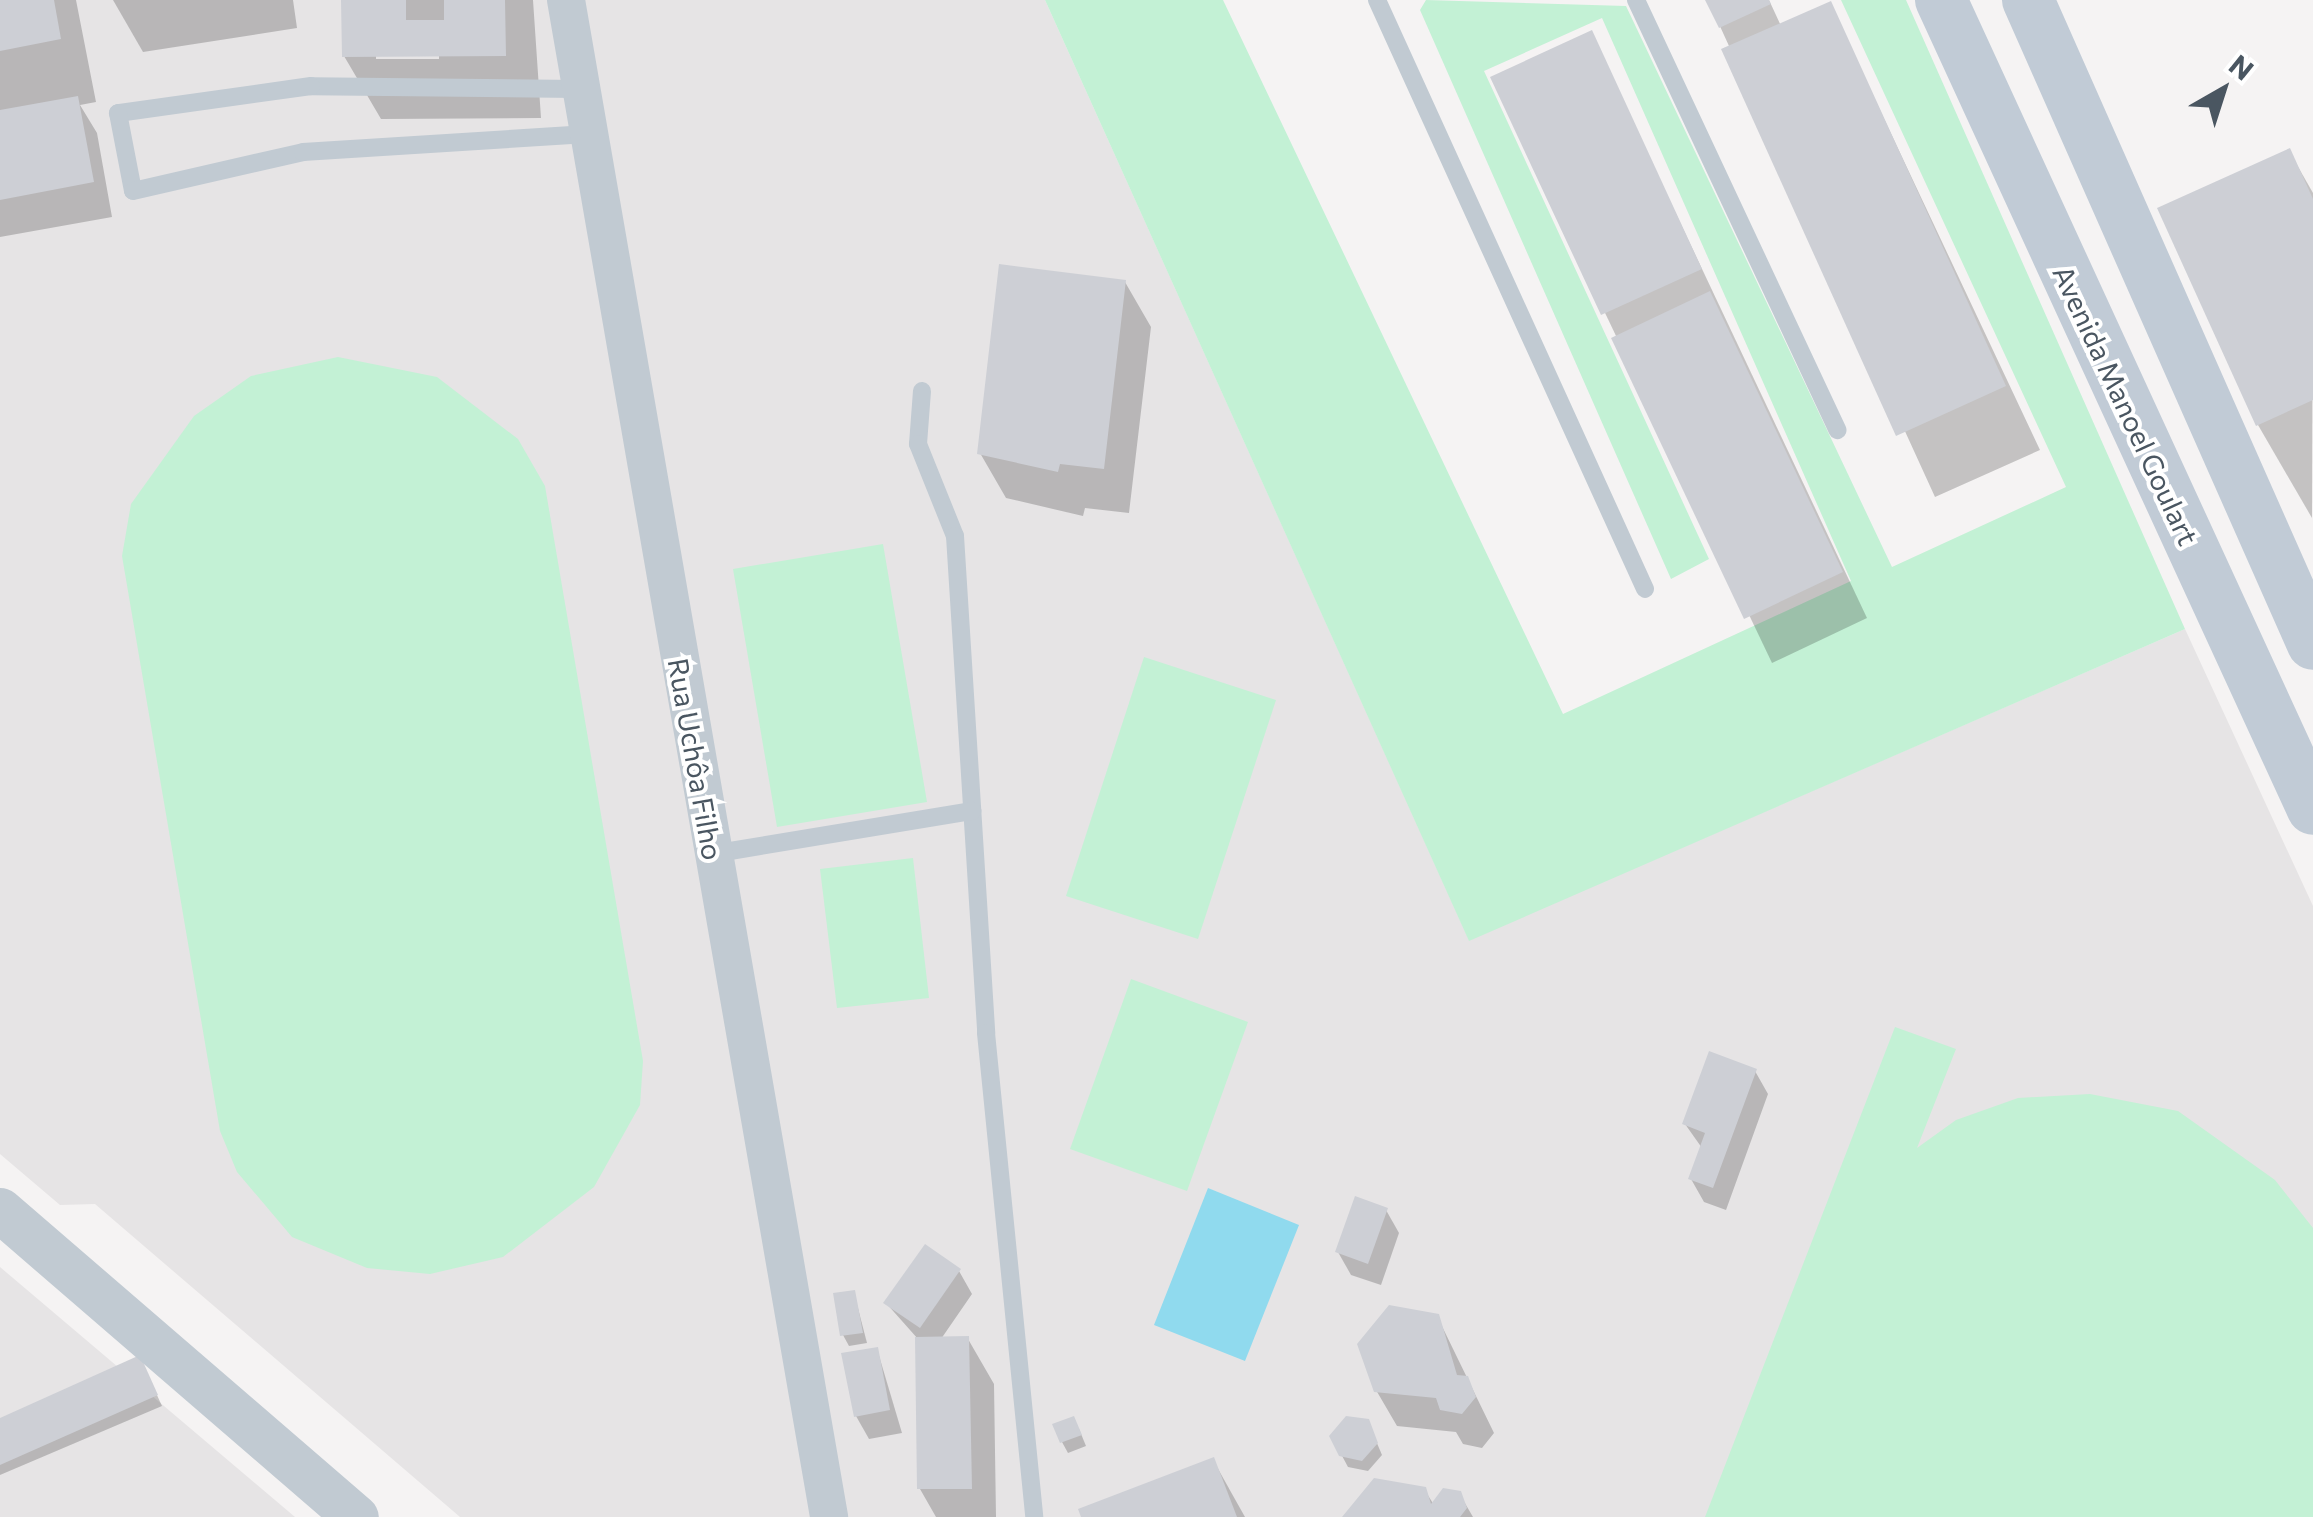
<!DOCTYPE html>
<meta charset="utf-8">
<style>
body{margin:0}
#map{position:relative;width:2313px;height:1517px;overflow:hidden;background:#f5f3f3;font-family:Commissioner,sans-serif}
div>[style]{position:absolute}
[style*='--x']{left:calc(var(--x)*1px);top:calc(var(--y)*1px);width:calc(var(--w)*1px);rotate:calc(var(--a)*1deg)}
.education>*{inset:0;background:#e6e4e5}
.green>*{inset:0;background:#c3f1d5}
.water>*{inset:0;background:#90daee}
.shadow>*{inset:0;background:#0003}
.building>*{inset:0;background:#cdcfd5}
.service>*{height:18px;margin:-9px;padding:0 9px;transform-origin:9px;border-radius:9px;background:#c1cad2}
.minor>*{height:38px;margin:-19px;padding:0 19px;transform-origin:19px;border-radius:19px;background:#c1cad2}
.tertiary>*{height:45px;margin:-22.5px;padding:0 22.5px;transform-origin:22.5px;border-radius:22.5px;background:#c1cad2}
.secondary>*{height:52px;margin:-26px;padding:0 26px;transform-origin:26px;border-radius:26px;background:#c1cbd6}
span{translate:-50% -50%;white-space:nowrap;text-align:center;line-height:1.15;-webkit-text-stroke:8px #fff;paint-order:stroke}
.street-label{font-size:28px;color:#4a5661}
.north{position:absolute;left:2173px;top:40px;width:100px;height:100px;-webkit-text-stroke:8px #fff;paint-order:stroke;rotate:39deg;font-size:28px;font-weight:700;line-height:40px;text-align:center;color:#4a5661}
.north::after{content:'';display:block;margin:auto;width:35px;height:45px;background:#4a5661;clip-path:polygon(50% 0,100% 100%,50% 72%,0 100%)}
</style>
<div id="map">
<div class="education">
<i style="clip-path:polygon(0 0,1045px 0,1469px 940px,2185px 629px,2313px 906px,2313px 1517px,460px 1517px,95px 1204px,60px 1205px,0 1154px)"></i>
<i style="clip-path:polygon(0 1267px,295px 1517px,0 1517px)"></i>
</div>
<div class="green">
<i style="clip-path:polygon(1045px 0,1223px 0,1563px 714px,1851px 581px,1602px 18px,1484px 71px,1709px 559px,1671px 579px,1420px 10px,1426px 0,1626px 6px,1892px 567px,2066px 487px,1841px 0,1906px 0,2185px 629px,1469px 941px)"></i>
<i style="clip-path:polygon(338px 357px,437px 377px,518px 439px,545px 486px,643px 1061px,640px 1105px,594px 1187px,503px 1257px,430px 1274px,367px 1268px,292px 1237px,237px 1172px,220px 1131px,122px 556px,131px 504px,194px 416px,251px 376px)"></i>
<i style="clip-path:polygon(883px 544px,927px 802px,777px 827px,733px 569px)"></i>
<i style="clip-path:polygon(1144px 657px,1276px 700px,1198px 939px,1066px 896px)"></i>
<i style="clip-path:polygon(913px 858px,929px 998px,837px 1008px,820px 869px)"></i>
<i style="clip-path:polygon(1131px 979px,1248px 1022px,1187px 1191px,1070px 1149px)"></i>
<i style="clip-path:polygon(1895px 1027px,1956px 1049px,1917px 1148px,1956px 1120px,2018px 1098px,2090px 1094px,2178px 1111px,2275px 1180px,2313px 1228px,2313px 1517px,1705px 1517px)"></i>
</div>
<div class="water">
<i style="clip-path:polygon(1208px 1188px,1299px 1225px,1245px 1361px,1154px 1325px)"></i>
</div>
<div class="shadow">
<i style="clip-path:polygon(0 0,76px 0,96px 102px,80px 105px,97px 133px,112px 217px,0 237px)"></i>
<i style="clip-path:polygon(113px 0,293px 0,297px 28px,143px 52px)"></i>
<i style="clip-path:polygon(evenodd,344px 0,533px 0,541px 118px,381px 119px,344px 56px,344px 0,376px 54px,439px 54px,439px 59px,376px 59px,376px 54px)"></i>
<i style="clip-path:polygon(1708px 0,1769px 0,1781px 26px,1830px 4px,2040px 450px,1935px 497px)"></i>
<i style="clip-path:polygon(1591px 34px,1867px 618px,1772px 663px,1493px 78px)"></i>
<i style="clip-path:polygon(2289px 151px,2313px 193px,2312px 518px,2258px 425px)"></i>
<i style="clip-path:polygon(1125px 282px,1151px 327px,1129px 513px,1085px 508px,1083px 516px,1006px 498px,980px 453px)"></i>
<i style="clip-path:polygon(1755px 1071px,1768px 1094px,1726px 1210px,1704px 1202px,1691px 1179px,1702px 1148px,1685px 1124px)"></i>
<i style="clip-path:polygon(1386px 1210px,1399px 1233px,1381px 1285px,1351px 1275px,1338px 1252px)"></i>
<i style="clip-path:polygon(959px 1271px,972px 1294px,941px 1339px,968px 1339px,994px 1384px,996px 1517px,936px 1517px,920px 1489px,918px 1339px,886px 1303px)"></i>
<i style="clip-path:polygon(854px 1293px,867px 1343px,849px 1346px,843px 1335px)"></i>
<i style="clip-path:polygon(1437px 1316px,1494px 1433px,1482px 1448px,1463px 1444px,1456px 1432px,1397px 1426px,1376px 1390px)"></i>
<i style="clip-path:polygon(877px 1349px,902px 1433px,869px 1439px,856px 1416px)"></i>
<i style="clip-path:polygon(145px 1369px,162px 1406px,0 1475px,0 1420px)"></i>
<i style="clip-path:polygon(1368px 1422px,1382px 1455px,1368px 1471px,1348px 1467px,1332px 1437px)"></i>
<i style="clip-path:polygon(1079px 1429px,1086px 1446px,1068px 1453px,1062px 1442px)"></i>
<i style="clip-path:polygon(1213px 1460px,1245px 1517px,1083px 1517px)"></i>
<i style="clip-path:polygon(1424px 1489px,1434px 1505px,1459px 1493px,1473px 1517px,1345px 1517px)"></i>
</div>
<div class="building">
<i style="clip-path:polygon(0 0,54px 0,61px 39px,0 51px)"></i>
<i style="clip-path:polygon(341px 0,406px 0,406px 20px,444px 20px,444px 0,505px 0,506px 56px,342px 57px)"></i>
<i style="clip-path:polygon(1705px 0,1769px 0,1771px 4px,1719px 28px)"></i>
<i style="clip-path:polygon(1831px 1px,2006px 386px,1896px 436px,1721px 49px)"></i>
<i style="clip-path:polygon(1592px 30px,1702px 269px,1601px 315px,1490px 77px)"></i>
<i style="clip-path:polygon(78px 96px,94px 182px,0 200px,0 110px)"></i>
<i style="clip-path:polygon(2290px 148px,2313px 199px,2313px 400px,2256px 426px,2157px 208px)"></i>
<i style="clip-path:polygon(999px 264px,1126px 280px,1104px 469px,1060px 464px,1058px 472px,977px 454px)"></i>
<i style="clip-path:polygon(1710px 291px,1843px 572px,1744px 619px,1611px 338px)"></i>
<i style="clip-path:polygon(1709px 1051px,1757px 1069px,1713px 1188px,1688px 1179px,1705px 1133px,1682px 1124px)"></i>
<i style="clip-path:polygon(1355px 1196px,1388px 1208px,1368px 1264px,1335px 1252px)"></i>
<i style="clip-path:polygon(925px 1244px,961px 1269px,920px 1328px,883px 1303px)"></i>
<i style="clip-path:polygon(855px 1290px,863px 1333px,840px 1336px,833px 1293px)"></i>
<i style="clip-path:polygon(1389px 1305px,1439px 1314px,1457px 1375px,1468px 1376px,1476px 1397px,1462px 1414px,1440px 1410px,1436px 1398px,1374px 1392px,1357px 1344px)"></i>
<i style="clip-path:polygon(969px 1336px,972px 1489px,917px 1489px,915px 1337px)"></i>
<i style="clip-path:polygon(878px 1347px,890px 1410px,854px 1417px,841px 1353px)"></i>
<i style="clip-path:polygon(140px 1355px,158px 1395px,0 1465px,0 1418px)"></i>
<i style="clip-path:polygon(1074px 1416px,1082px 1435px,1060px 1443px,1052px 1424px)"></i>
<i style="clip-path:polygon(1346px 1416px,1369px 1419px,1378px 1443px,1362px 1461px,1339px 1456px,1329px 1436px)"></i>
<i style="clip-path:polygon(1214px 1457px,1237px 1517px,1081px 1517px,1078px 1509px)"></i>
<i style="clip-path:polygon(1374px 1478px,1426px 1487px,1431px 1504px,1443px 1488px,1461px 1491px,1467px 1508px,1460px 1517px,1342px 1517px)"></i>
</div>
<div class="service">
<i style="--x:1377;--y:0;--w:647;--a:65.53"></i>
<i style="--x:1636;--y:0;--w:475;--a:64.9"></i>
<i style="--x:579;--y:89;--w:268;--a:-179.4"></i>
<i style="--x:311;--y:86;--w:195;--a:172"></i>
<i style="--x:118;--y:113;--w:79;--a:79.1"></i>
<i style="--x:133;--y:191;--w:174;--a:-12.9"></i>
<i style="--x:303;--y:152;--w:285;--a:-3.6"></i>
<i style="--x:922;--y:391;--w:53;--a:94.3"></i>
<i style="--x:918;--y:444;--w:99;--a:68.1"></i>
<i style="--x:955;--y:536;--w:498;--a:86.4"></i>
<i style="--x:986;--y:1033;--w:486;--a:84.3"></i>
<i style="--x:712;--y:854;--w:264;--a:-9.4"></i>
</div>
<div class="minor">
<i style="--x:566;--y:0;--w:1540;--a:80.16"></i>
</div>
<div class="tertiary">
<i style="--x:0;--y:1210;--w:470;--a:40.8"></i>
</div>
<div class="secondary">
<i style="--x:1941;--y:0;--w:890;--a:65.31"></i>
<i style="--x:2028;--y:0;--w:704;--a:66.13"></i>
</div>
<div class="street-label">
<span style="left:2126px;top:405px;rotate:65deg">Avenida Manoel Goulart</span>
<span style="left:696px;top:759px;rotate:80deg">Rua Uchôa Filho</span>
</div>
<div class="north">N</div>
</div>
